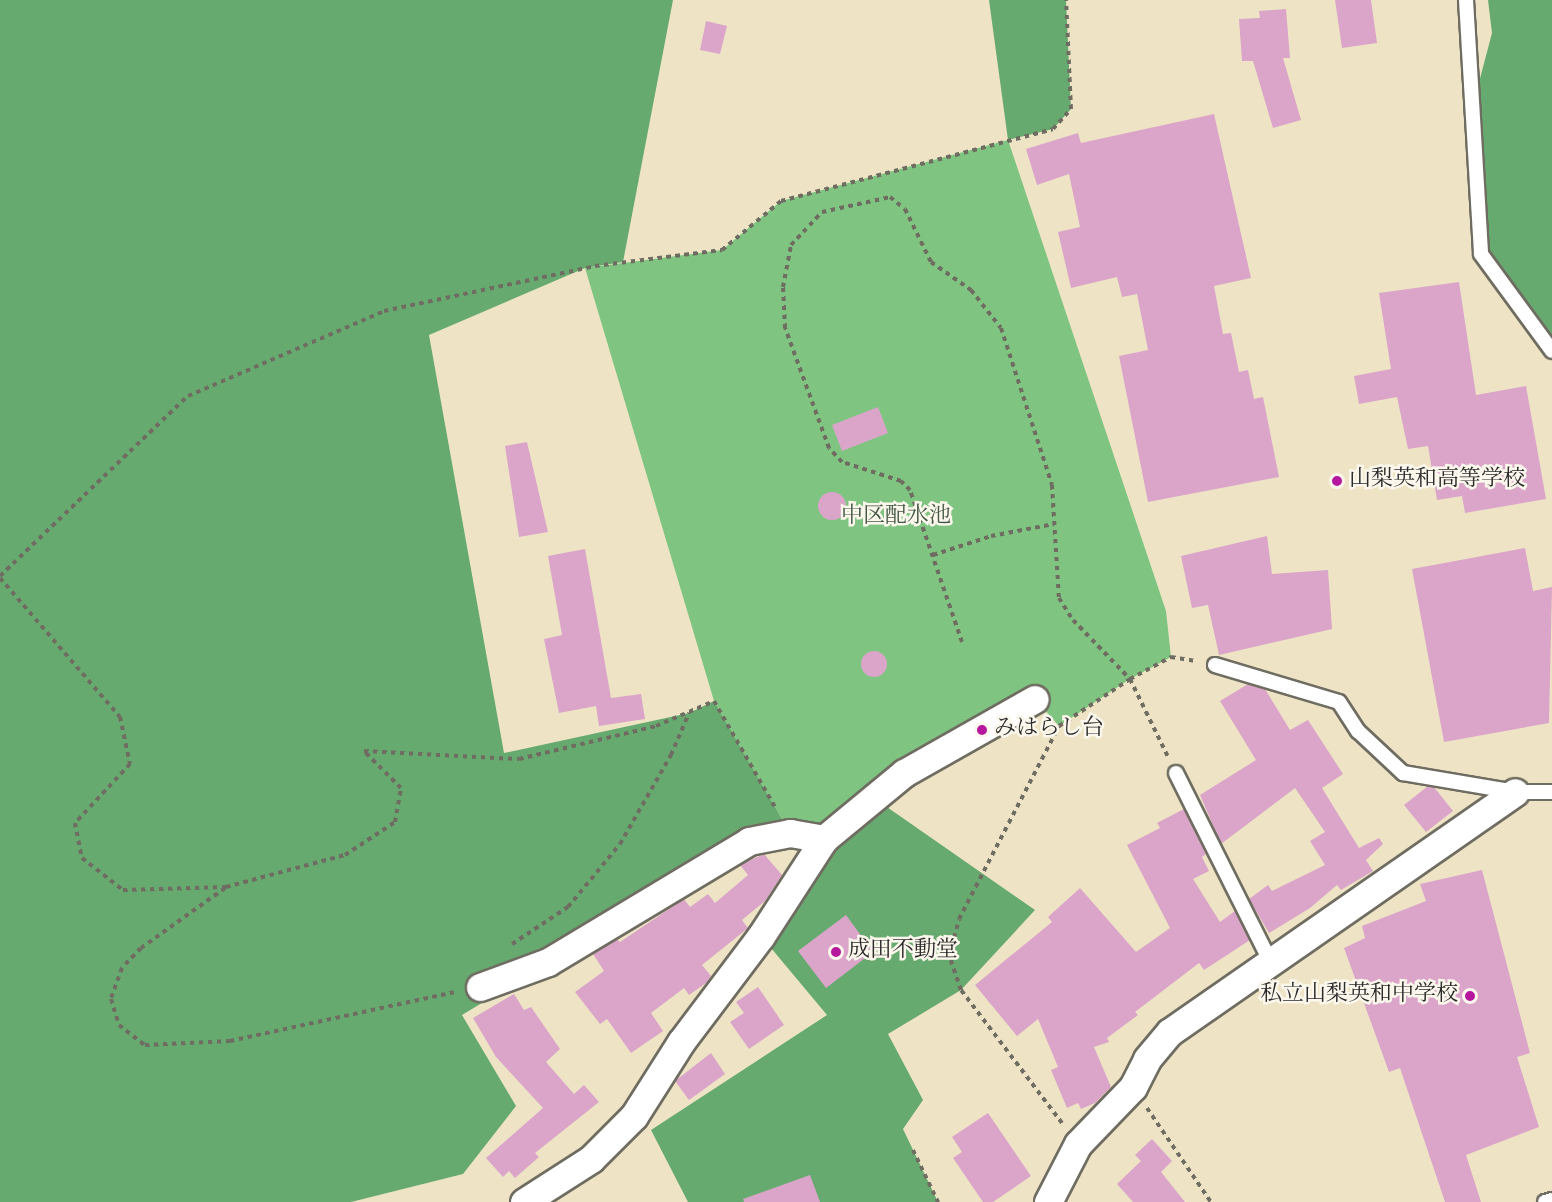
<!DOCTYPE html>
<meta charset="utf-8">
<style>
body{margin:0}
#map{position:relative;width:1552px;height:1202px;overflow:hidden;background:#eee4c5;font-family:"Sorts Mill Goudy","Noto Serif JP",serif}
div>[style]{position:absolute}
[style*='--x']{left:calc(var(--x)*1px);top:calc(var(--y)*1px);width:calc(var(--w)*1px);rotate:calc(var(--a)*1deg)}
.green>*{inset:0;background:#7fc581}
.forest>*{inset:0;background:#67aa6f}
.building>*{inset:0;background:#daa5c9}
.round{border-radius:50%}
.path>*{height:4px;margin-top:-2px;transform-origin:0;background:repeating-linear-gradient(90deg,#6f6c61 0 4.5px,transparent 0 9px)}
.roads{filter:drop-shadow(2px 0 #6f6c61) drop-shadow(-2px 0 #6f6c61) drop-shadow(0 2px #6f6c61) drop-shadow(0 -2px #6f6c61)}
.service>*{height:14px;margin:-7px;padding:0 7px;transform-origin:7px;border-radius:7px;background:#fff}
.minor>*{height:27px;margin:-13.5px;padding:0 13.5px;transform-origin:13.5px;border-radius:13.5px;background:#fff}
.dots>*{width:16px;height:16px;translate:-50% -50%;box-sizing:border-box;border:3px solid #fbf7ec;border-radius:50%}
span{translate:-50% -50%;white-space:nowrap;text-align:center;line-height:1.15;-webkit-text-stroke:5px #fbf7ec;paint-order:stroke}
.poi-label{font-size:22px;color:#2b2b2b}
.left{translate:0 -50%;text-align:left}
.right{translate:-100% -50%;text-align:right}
.park-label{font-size:22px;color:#445945}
</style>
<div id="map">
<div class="green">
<i style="clip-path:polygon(1008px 140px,1166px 611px,1171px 657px,1130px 679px,1059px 726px,1036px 700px,824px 839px,790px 833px,714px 701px,585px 268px,722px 250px,781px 201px)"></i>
</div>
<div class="forest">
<i style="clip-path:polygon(0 0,673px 0,623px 262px,585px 268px,429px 335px,504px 753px,689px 713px,714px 701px,790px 833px,749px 841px,462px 1015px,516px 1106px,463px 1174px,351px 1202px,0 1202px)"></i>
<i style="clip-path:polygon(989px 0,1066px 0,1071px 109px,1053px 129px,1008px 140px)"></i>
<i style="clip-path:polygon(1488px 0,1552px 0,1552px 351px,1481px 254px,1477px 90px,1492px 33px)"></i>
<i style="clip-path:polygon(874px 798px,1035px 910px,961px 990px,888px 1034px,923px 1100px,903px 1129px,938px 1202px,688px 1202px,651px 1130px,827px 1015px,761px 936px)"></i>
</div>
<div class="building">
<i style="clip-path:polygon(1335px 0,1371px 0,1377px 43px,1342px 48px)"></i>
<i style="clip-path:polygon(1286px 9px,1290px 58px,1283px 58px,1301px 120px,1273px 128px,1253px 61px,1242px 61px,1239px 19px,1260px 18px,1259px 11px)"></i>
<i style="clip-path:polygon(706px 21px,727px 26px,720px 54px,700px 50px)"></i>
<i style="clip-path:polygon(1214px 114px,1251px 278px,1214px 286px,1223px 334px,1231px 333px,1239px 372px,1248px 370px,1254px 399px,1263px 397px,1279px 477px,1148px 502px,1119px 356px,1148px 350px,1137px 294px,1122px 297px,1117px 277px,1071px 288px,1058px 232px,1080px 227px,1069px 174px,1037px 185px,1026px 149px,1078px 133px,1081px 143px)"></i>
<i style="clip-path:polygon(1459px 282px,1476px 395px,1526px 386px,1546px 499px,1465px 513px,1462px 496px,1437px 500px,1428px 446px,1408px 449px,1397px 397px,1359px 404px,1354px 376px,1391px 369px,1379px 293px)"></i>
<i style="clip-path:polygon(878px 407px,888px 433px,842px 451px,832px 425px)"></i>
<i style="clip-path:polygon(527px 442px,548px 532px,519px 537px,505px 446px)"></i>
<i class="round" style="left:818px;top:492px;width:28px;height:28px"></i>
<i style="clip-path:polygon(1267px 536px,1272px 574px,1328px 570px,1332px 629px,1219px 655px,1208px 605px,1192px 608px,1181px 556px)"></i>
<i style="clip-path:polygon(1525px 548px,1533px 591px,1552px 587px,1549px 723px,1444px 742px,1412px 569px)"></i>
<i style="clip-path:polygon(585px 549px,611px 698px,641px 694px,645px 719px,599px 726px,596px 706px,559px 713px,544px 639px,562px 635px,548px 556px)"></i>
<i class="round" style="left:861px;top:651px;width:26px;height:26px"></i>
<i style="clip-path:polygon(1248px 684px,1265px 689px,1290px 730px,1308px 720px,1343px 774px,1322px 788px,1359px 848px,1379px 838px,1383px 844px,1366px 860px,1373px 871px,1341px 890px,1337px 885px,1310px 908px,1269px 933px,1249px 899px,1268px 885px,1272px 891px,1325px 865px,1310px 841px,1325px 832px,1295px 788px,1221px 844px,1200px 795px,1256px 760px,1220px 701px)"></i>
<i style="clip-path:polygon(1428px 786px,1434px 787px,1453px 811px,1426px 832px,1404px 805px)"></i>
<i style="clip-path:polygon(1184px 809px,1206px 854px,1202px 857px,1209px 871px,1193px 879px,1220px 922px,1235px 911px,1250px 940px,1204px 970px,1199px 963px,1135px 1012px,1138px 1015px,1107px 1038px,1109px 1042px,1094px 1047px,1111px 1087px,1095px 1103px,1081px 1109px,1078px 1103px,1067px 1108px,1051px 1070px,1058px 1067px,1038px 1019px,1017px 1036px,975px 985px,1052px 922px,1048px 917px,1080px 888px,1136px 952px,1170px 928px,1127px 845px,1160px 828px,1157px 823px)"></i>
<i style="clip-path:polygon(764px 854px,782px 875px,765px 901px,742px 920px,748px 928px,702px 965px,711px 976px,706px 983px,689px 995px,684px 988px,651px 1013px,663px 1031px,631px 1053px,607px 1019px,600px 1024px,575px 992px,604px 971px,593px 954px,617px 939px,620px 942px,684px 899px,690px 907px,708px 894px,715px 903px,748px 875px,740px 865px)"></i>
<i style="clip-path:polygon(1482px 870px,1530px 1053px,1517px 1057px,1539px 1127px,1466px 1155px,1481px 1202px,1445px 1202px,1400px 1068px,1389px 1072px,1344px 948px,1365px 938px,1362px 926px,1426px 901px,1420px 884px)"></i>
<i style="clip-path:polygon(846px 915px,873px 952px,826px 988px,798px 951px)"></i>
<i style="clip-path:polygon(758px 987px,784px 1025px,749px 1049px,730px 1022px,744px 1013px,736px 1002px)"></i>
<i style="clip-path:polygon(514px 994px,524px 1010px,531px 1007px,560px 1049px,546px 1062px,574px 1094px,584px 1085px,599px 1102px,535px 1153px,539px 1157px,515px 1178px,509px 1171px,503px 1177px,486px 1158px,543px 1108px,496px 1057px,473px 1018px)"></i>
<i style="clip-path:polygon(711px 1053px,725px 1074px,689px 1100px,675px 1081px)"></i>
<i style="clip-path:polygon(988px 1113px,1031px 1176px,993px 1202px,983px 1202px,953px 1158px,962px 1152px,952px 1137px)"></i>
<i style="clip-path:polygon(1152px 1139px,1172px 1161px,1161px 1172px,1185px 1202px,1133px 1202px,1117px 1184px,1141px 1161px,1135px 1155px)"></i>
<i style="clip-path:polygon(810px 1175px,820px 1202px,744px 1202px,743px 1199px)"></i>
</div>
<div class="path">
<i style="--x:933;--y:555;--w:61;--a:-18.1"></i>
<i style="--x:991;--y:536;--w:64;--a:-10.8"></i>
<i style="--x:0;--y:576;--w:260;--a:-43.8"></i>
<i style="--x:188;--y:396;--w:214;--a:-23.4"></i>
<i style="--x:384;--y:311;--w:216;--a:-12"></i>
<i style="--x:595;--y:266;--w:128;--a:-7.2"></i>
<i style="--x:722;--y:250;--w:77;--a:-39.7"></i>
<i style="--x:781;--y:201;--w:281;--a:-14.8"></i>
<i style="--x:1053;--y:129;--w:27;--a:-48"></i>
<i style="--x:1071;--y:109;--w:109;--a:-92.6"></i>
<i style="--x:0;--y:578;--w:184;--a:49.2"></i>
<i style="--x:120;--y:717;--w:48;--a:78"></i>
<i style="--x:130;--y:764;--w:81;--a:133"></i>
<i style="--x:75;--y:823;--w:36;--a:79"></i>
<i style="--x:82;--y:858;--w:52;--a:38"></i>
<i style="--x:123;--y:890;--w:103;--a:-1.7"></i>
<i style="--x:226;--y:887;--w:123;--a:-15.1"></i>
<i style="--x:345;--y:855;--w:60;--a:-33.4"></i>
<i style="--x:395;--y:822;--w:35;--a:-80"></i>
<i style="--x:401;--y:788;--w:52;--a:-135"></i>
<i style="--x:364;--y:751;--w:155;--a:3"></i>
<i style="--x:519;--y:759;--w:141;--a:-13.5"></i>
<i style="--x:656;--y:726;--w:63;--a:-23.3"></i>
<i style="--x:714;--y:701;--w:125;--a:60.1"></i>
<i style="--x:962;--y:642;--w:161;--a:-108.9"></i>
<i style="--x:910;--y:490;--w:13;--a:-135"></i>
<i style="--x:901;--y:481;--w:62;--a:-162.1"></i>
<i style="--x:842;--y:462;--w:19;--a:-133"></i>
<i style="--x:829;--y:448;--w:128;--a:-110.1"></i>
<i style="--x:785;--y:328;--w:41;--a:-92.8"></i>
<i style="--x:783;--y:287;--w:43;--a:-79.2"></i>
<i style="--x:791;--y:245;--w:45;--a:-46.8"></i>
<i style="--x:822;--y:212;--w:70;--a:-12.4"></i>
<i style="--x:890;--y:197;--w:19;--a:39"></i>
<i style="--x:905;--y:209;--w:59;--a:63.9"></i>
<i style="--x:931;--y:262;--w:49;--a:35"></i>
<i style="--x:971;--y:290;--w:48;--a:51.7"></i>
<i style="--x:1001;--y:328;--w:165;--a:72"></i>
<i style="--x:1052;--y:485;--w:113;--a:86.5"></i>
<i style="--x:1059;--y:598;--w:26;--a:58"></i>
<i style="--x:1073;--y:620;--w:82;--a:46"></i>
<i style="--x:1130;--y:679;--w:87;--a:64"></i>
<i style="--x:225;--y:888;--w:103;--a:144.5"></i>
<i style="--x:141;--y:948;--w:28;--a:134"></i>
<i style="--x:122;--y:968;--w:33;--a:110"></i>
<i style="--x:111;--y:999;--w:27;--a:73"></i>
<i style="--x:119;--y:1025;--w:33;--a:38"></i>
<i style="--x:145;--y:1045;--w:85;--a:-2.7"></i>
<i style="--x:230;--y:1041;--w:229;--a:-12.3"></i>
<i style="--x:512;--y:944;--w:67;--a:-33.5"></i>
<i style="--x:568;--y:907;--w:82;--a:-50.5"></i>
<i style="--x:620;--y:844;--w:103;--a:-60.2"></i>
<i style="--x:671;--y:755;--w:46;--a:-66.8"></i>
<i style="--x:1147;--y:1108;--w:114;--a:55.8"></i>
<i style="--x:1062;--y:1123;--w:167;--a:-127.2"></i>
<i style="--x:961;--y:990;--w:37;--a:-109"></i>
<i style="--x:949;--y:955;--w:37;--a:-74"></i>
<i style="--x:959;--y:919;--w:217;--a:-62.6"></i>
<i style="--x:1059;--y:726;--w:85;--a:-33.5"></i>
<i style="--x:1130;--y:679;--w:47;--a:-28.2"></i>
<i style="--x:1171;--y:657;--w:25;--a:9"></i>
<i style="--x:913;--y:1150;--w:58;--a:64.3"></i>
</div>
<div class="roads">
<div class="service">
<i style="--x:1466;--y:0;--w:254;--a:86.6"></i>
<i style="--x:1481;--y:254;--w:120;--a:53.8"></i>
<i style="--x:1215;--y:665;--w:129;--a:16.6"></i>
<i style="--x:1339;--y:702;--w:35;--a:57"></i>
<i style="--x:1358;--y:731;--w:62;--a:43"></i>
<i style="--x:1403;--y:773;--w:114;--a:9.6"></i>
<i style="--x:1515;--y:792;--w:37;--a:0"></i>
<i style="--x:1176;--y:773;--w:210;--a:63.4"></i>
<i style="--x:1545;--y:1202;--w:7;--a:-16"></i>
</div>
<div class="minor">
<i style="--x:480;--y:987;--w:72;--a:-20.2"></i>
<i style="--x:548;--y:962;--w:235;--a:-31"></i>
<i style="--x:749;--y:841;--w:42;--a:-11"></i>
<i style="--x:790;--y:833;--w:35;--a:10"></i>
<i style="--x:524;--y:1202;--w:80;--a:-32.7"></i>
<i style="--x:591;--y:1159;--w:61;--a:-45"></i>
<i style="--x:634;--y:1116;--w:88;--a:-57.6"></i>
<i style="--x:681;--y:1042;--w:133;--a:-53"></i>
<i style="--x:761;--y:936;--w:116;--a:-57"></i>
<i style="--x:824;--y:839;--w:104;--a:-39.5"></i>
<i style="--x:904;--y:773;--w:150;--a:-29.5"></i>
<i style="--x:1048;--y:1202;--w:65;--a:-62.7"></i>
<i style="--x:1078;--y:1144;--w:79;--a:-46"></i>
<i style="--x:1133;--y:1087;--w:31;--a:-63"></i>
<i style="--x:1147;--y:1059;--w:35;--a:-50"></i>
<i style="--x:1170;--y:1032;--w:420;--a:-34.8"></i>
</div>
</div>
<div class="dots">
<i style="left:1337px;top:481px;background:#b5179e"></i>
<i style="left:982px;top:730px;background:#b5179e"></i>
<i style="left:836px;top:952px;background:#b5179e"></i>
<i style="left:1470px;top:996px;background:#b5179e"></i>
</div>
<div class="poi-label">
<span class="left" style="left:1349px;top:481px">山梨英和高等学校</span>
<span class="left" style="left:994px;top:730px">みはらし台</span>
<span class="left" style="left:848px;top:952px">成田不動堂</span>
<span class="right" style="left:1458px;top:996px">私立山梨英和中学校</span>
</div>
<div class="park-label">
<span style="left:896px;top:518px">中区配水池</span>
</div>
</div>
